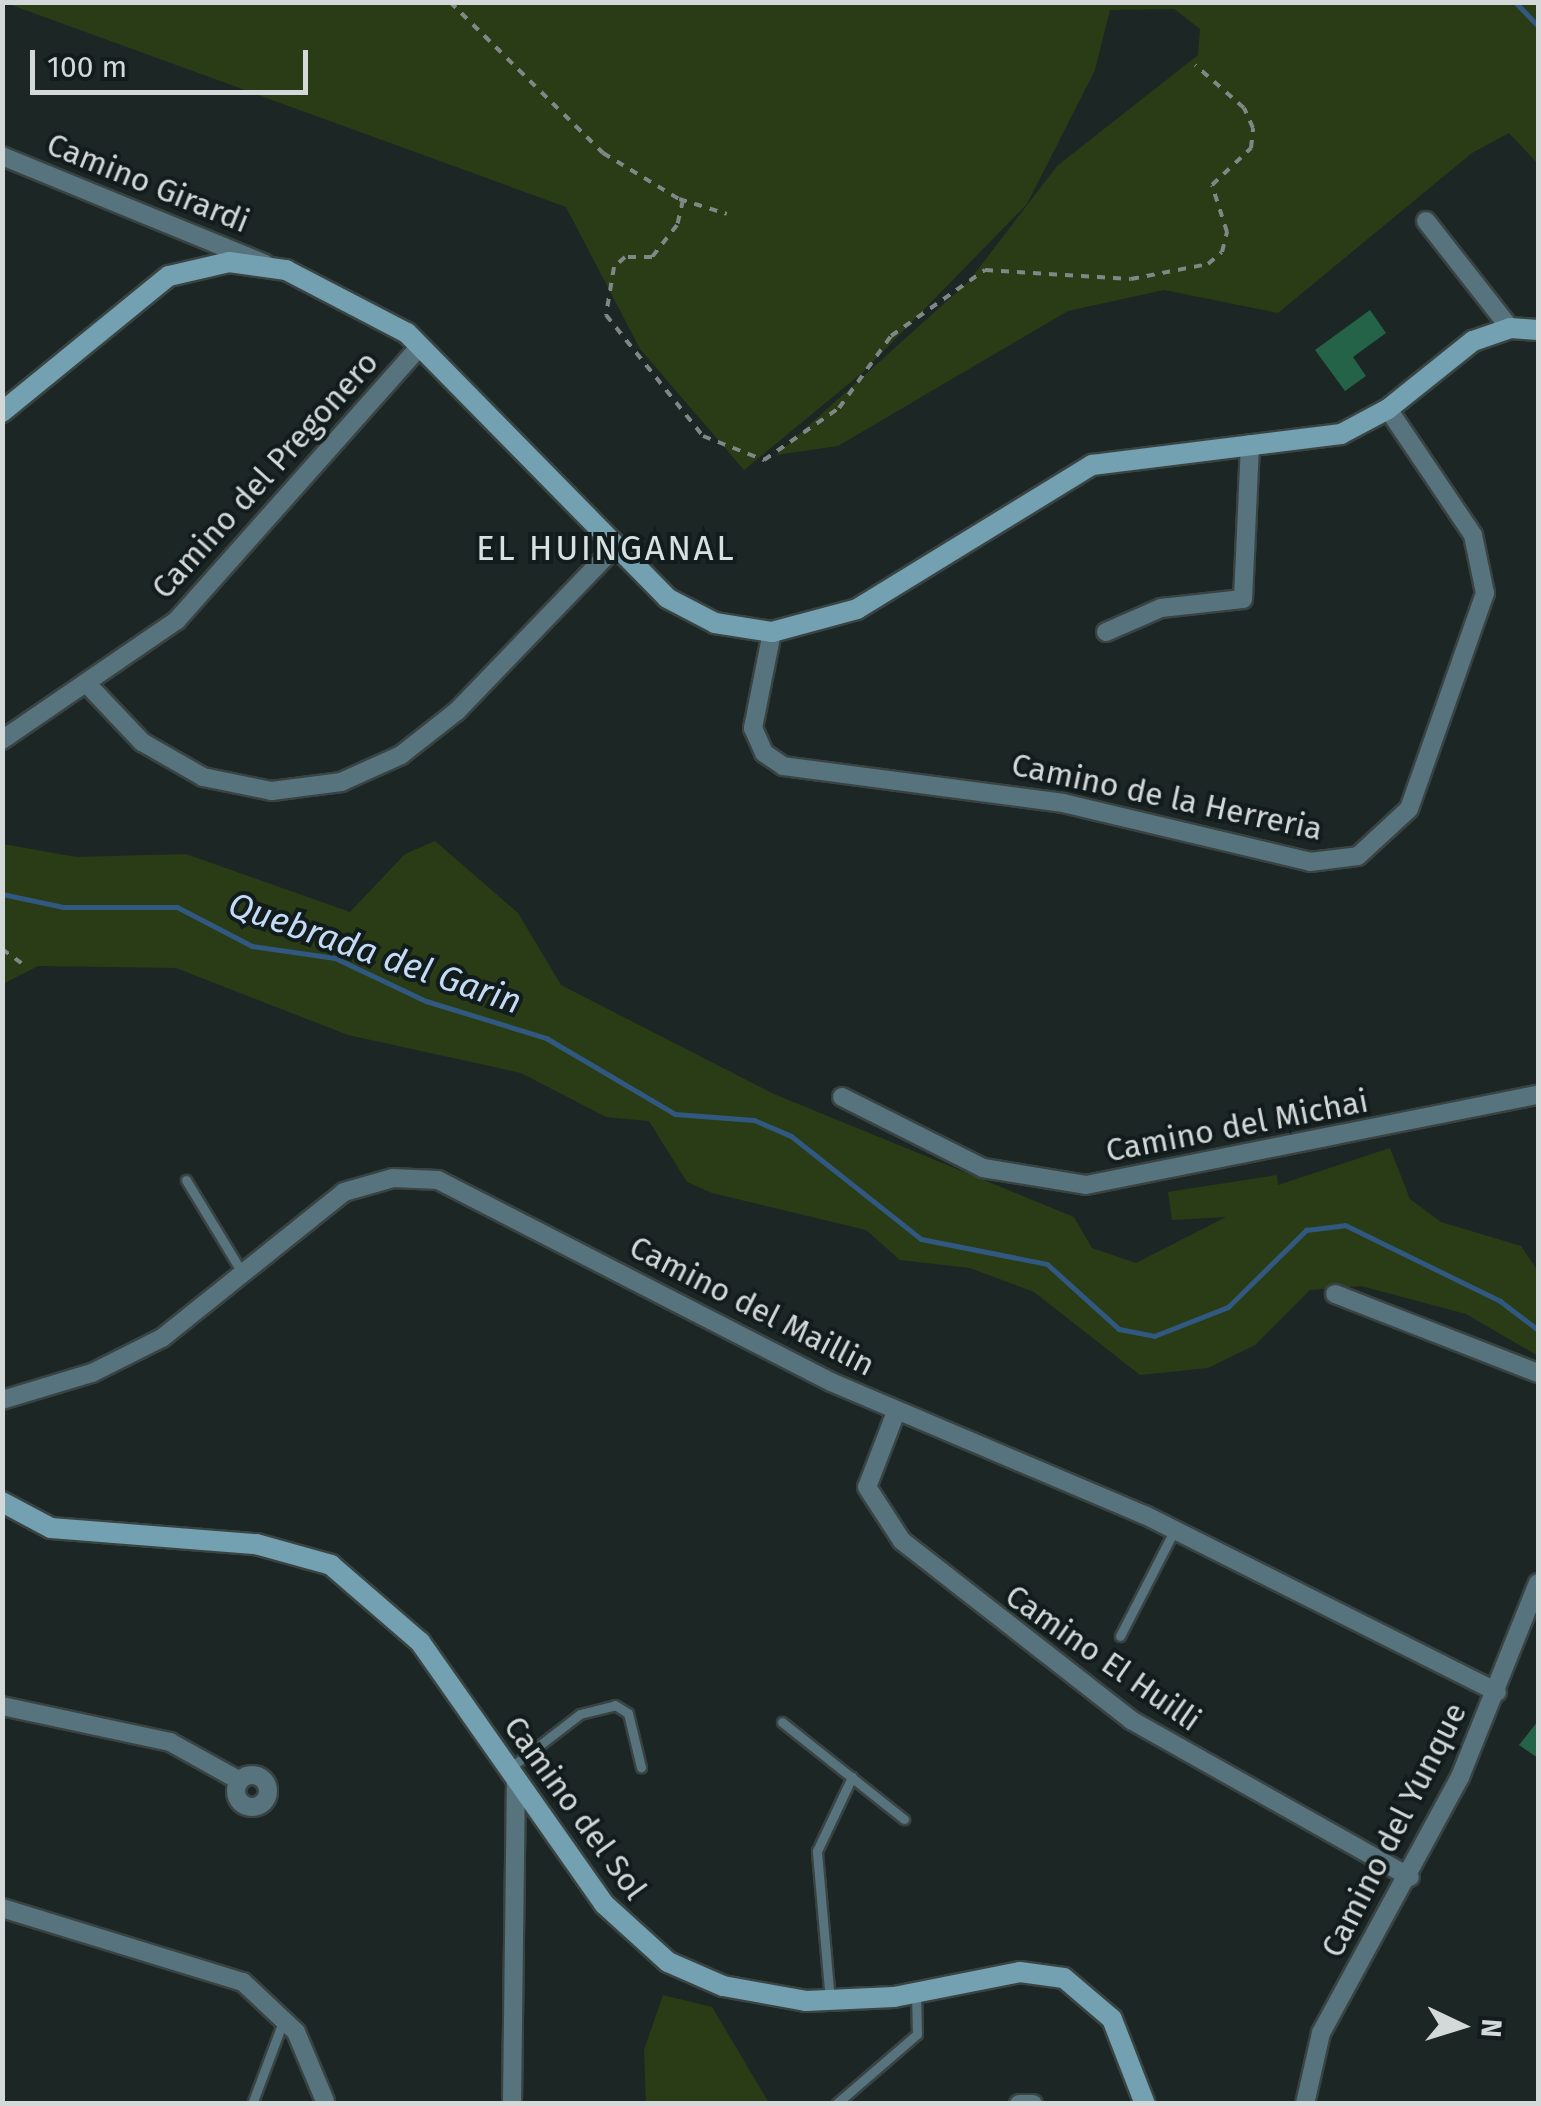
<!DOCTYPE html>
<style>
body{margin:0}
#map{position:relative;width:1541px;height:2106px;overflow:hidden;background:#1c2625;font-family:"Fira Sans",sans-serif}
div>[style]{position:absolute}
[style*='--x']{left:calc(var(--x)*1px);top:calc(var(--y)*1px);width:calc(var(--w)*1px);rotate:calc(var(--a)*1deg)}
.green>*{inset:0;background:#293c15}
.stream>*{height:5px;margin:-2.5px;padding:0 2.5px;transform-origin:2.5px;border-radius:2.5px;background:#315881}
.building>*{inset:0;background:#246347}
.path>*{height:4px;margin-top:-2px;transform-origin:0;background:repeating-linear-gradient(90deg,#808787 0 8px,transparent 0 16px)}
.roads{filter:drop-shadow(2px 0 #394342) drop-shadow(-2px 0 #394342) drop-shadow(0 2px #394342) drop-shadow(0 -2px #394342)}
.lane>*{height:9px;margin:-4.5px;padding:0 4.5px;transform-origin:4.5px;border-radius:4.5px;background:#57737d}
.street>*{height:18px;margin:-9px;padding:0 9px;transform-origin:9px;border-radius:9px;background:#57737d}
.street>.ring{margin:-9px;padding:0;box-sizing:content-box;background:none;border:18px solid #57737d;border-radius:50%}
.secondary>*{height:20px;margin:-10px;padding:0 10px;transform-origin:10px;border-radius:10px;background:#73a1b1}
span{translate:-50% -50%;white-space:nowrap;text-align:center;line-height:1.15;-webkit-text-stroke:8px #131c1c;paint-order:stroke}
.street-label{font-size:32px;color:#d3d9d9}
.neighbourhood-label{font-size:35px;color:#d5e2e1;letter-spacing:2.5px}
.water-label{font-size:35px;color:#c3dbf5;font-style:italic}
.frame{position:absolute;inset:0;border:5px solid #d3d9d9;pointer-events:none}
.north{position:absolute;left:1411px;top:1976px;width:100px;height:100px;-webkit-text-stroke:8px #131c1c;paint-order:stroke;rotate:94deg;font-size:28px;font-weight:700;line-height:40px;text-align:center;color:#d3d9d9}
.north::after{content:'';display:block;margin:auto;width:35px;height:45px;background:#d3d9d9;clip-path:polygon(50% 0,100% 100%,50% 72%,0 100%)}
.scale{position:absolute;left:30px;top:50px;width:278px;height:45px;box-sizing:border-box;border:5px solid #d3d9d9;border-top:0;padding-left:12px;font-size:30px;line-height:35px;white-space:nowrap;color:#d3d9d9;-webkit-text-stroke:8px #131c1c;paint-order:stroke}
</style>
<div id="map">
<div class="green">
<i style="clip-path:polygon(3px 2px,1538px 3px,1538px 164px,1509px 133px,1472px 153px,1278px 313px,1164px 290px,1068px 311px,838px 446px,776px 455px,969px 281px,1057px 166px,1198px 55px,1200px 29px,1174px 9px,1110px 10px,1095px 70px,1027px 204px,863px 372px,744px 470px,640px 349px,566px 207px)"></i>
<i style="clip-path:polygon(435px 841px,518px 913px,561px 985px,774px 1094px,1074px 1217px,1092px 1248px,1136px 1263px,1226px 1217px,1172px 1220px,1168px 1192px,1277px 1175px,1278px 1185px,1390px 1148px,1410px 1199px,1441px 1222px,1521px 1246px,1538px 1271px,1538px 1356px,1466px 1314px,1361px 1286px,1310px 1290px,1255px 1345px,1208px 1368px,1140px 1375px,1034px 1292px,970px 1268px,900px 1260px,866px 1230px,712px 1193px,687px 1182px,649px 1121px,606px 1117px,521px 1073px,348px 1035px,176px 968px,38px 966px,3px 984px,3px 844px,76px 857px,186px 854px,350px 912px,405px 854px)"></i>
<i style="clip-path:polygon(663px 1995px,712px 2007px,769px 2103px,646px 2103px,644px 2050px)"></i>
</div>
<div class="stream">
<i style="--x:1515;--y:2;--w:33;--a:46"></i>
<i style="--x:2;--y:894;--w:62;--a:12"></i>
<i style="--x:63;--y:907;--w:114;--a:0"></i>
<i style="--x:177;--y:907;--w:85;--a:27.5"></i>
<i style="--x:252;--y:946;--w:84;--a:8.2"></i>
<i style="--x:335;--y:958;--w:101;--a:25.3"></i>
<i style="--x:426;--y:1001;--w:126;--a:17.1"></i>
<i style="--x:546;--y:1038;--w:150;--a:30.5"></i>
<i style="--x:675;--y:1114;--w:79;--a:4.3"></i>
<i style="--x:754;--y:1120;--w:40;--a:23.4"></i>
<i style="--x:791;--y:1136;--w:166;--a:38.4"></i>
<i style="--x:921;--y:1239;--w:128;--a:11.2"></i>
<i style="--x:1047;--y:1264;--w:97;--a:42.1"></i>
<i style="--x:1119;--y:1329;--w:36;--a:11"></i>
<i style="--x:1154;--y:1336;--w:79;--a:-21.4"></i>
<i style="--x:1228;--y:1307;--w:110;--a:-44.6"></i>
<i style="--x:1306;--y:1230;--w:39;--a:-7"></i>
<i style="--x:1345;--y:1225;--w:173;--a:26.1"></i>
<i style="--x:1500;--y:1301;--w:48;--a:37.3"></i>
</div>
<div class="building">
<i style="clip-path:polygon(1370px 310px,1386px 333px,1353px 357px,1366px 376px,1345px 391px,1315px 350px)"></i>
<i style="clip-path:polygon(1538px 1721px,1538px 1758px,1519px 1745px)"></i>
</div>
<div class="path">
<i style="--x:450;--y:2;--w:215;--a:44.6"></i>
<i style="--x:603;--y:153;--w:89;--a:31.2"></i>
<i style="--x:679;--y:199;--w:50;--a:17.4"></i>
<i style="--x:683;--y:200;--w:26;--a:103"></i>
<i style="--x:677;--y:225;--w:41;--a:128"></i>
<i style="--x:652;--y:257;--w:27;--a:180"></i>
<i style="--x:625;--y:257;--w:15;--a:138"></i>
<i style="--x:614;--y:267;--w:49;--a:99.5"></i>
<i style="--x:606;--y:315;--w:155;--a:51.3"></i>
<i style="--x:703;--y:436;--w:66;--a:21.5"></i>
<i style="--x:764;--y:460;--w:91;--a:-34.7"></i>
<i style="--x:839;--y:408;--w:89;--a:-54.2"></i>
<i style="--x:891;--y:336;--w:115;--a:-35.1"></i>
<i style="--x:985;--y:270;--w:146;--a:3.5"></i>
<i style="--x:1131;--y:279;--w:78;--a:-11"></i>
<i style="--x:1208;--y:264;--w:18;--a:-41"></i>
<i style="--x:1222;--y:252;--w:21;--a:-76"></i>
<i style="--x:1227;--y:232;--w:49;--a:-107.7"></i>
<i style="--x:1212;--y:185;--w:54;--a:-43.5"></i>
<i style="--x:1251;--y:148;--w:20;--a:-84"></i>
<i style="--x:1253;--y:128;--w:22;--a:-114"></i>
<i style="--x:1244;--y:108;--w:65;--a:-138.7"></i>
<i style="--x:2;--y:949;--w:24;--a:36"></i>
</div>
<div class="roads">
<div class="lane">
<i style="--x:186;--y:1180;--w:110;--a:58.8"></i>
<i style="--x:1120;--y:1636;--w:120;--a:-62.8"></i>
<i style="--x:782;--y:1722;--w:156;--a:38.5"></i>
<i style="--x:510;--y:1768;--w:88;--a:-37.6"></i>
<i style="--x:580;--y:1714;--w:36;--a:-14"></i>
<i style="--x:615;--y:1705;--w:15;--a:32"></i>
<i style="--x:628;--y:1713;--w:56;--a:76.5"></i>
<i style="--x:830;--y:2001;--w:151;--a:-95"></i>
<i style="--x:817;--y:1851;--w:82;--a:-64.7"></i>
<i style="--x:252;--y:2104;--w:91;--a:-69.4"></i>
<i style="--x:836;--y:2104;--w:107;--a:-40.8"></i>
<i style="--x:917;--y:2034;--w:41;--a:-91.4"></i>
</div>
<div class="street">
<i style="--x:2;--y:156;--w:284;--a:22.3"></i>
<i style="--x:1426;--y:221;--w:136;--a:51.9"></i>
<i style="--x:772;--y:632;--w:98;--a:101.2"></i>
<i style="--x:753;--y:728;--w:27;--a:66"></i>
<i style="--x:764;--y:753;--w:23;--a:34"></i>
<i style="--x:783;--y:766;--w:282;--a:7.5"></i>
<i style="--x:1063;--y:803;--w:254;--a:13.4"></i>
<i style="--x:1310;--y:862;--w:48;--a:-7.1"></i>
<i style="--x:1358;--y:856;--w:69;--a:-42.7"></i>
<i style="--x:1409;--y:809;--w:229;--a:-70.6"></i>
<i style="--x:1485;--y:593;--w:59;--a:-101.7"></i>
<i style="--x:1473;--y:535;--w:152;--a:-124"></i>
<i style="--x:1106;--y:632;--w:60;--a:-23.6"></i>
<i style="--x:1161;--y:608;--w:82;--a:-6.3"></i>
<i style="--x:1243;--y:599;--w:155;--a:-87.4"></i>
<i style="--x:90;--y:687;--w:76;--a:46.6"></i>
<i style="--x:142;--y:742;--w:70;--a:29.8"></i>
<i style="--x:203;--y:777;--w:70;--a:11.5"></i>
<i style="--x:272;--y:791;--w:70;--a:-7.4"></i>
<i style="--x:341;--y:782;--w:66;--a:-24.2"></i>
<i style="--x:401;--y:755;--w:71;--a:-38.2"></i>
<i style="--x:457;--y:711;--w:226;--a:-46.1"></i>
<i style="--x:2;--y:740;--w:212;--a:-34.4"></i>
<i style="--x:177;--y:620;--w:366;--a:-48.4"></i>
<i style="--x:842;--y:1097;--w:158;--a:26.7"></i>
<i style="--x:983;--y:1168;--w:104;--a:9.4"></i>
<i style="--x:1086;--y:1185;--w:461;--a:-11.3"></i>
<i style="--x:1335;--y:1294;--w:218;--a:21.3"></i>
<i style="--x:2;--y:1400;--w:94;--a:-16.7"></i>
<i style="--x:92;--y:1373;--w:78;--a:-26.6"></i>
<i style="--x:162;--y:1338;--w:233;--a:-38.7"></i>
<i style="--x:344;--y:1192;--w:51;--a:-15.9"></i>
<i style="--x:393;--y:1178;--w:45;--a:2.5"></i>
<i style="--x:438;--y:1180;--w:442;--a:27.2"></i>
<i style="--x:831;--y:1382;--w:341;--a:23"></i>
<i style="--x:1145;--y:1515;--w:394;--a:26.7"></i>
<i style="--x:896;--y:1412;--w:80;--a:111.1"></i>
<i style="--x:867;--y:1487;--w:64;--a:57.1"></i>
<i style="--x:902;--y:1541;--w:291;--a:38"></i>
<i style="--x:1131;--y:1720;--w:320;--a:29.4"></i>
<i style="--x:2;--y:1706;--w:172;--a:12.1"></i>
<i style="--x:170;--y:1742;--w:80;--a:29.1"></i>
<i class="ring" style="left:236px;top:1775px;width:14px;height:14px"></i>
<i style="--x:2;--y:1908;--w:252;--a:17.1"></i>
<i style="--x:243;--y:1982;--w:73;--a:43.3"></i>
<i style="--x:296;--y:2032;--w:75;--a:67.2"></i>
<i style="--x:512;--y:2104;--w:324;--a:-89.3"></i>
<i style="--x:1019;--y:2104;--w:14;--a:0"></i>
<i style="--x:1305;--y:2104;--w:73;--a:-77.3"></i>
<i style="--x:1321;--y:2033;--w:291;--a:-61.5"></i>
<i style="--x:1460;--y:1777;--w:209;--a:-68.1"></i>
</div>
<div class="secondary">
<i style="--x:2;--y:412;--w:215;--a:-39.2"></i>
<i style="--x:169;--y:276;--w:62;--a:-13.1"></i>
<i style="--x:229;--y:262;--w:58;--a:8"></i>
<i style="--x:286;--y:270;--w:136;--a:27.5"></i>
<i style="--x:407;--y:333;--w:371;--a:45.5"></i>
<i style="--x:667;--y:598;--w:54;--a:27.5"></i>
<i style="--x:715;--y:623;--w:58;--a:9"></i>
<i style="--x:772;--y:632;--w:88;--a:-15.1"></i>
<i style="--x:857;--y:609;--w:276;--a:-31.5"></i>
<i style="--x:1092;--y:465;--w:251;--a:-7.1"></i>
<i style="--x:1341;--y:434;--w:53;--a:-28"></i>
<i style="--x:1388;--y:409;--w:109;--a:-38.7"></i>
<i style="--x:1473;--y:341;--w:39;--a:-19"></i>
<i style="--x:1510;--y:328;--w:28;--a:4"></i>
<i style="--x:2;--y:1502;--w:55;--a:28"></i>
<i style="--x:51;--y:1528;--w:206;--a:4.5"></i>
<i style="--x:256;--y:1544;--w:78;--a:15.6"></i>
<i style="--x:331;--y:1565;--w:118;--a:40.9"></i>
<i style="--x:420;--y:1642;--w:320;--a:54.9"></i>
<i style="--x:604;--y:1904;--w:86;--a:42.2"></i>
<i style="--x:668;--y:1962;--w:60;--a:23.6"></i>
<i style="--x:723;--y:1986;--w:84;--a:10.2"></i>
<i style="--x:806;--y:2001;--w:88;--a:-2.6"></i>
<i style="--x:894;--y:1997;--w:128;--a:-11.2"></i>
<i style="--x:1020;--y:1972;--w:44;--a:7.8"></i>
<i style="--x:1064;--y:1978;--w:63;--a:40.5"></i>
<i style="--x:1112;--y:2019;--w:91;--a:68.8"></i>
</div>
</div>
<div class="street-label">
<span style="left:148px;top:183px;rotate:22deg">Camino Girardi</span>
<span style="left:265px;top:475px;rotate:-48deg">Camino del Pregonero</span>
<span style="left:1167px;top:797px;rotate:12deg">Camino de la Herreria</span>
<span style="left:1237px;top:1126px;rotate:-11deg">Camino del Michai</span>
<span style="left:752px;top:1306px;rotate:27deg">Camino del Maillin</span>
<span style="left:1103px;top:1658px;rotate:35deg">Camino El Huilli</span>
<span style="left:575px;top:1808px;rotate:54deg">Camino del Sol</span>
<span style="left:1394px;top:1830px;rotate:-63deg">Camino del Yunque</span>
</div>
<div class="neighbourhood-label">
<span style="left:606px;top:548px">EL HUINGANAL</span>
</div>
<div class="water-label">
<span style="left:375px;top:953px;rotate:19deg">Quebrada del Garin</span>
</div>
<div class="frame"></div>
<div class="north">N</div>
<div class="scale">100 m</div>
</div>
